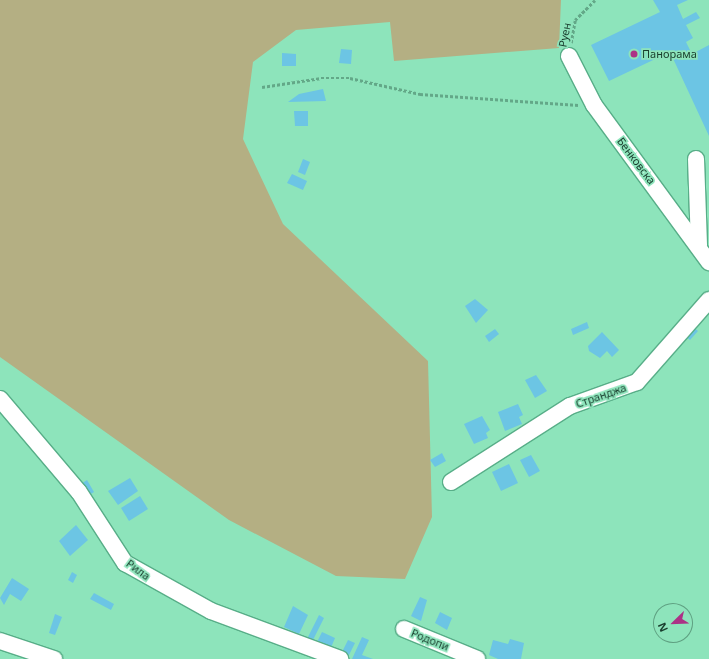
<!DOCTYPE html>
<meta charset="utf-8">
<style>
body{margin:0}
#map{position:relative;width:709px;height:659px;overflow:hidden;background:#8de4bb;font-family:"Noto Sans",sans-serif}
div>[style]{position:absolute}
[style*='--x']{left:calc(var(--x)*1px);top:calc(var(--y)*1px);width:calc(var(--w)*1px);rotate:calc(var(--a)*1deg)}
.green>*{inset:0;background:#b4af83}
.building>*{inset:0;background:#6cc5e4}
.path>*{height:2.5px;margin-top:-1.25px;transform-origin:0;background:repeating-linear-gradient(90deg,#63a888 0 3px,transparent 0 5px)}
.roads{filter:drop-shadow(1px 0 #58ae88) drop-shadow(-1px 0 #58ae88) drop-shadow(0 1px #58ae88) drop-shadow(0 -1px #58ae88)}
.minor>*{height:16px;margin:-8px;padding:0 8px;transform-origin:8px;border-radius:8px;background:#fff}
.dots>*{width:11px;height:11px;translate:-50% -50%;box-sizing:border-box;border:2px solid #8de4bb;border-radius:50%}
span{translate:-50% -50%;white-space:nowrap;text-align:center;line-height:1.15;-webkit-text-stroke:3.5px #8de4bb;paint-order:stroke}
.street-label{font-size:11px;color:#193d2d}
.poi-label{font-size:11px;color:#193d2d}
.left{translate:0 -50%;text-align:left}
.north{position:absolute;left:653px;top:603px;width:40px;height:40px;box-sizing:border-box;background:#8de4bb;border:1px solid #5fa182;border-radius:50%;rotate:247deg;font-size:11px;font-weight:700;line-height:16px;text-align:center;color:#193d2d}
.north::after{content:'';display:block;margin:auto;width:14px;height:18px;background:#ac3286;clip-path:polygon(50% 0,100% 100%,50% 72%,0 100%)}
</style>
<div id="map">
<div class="green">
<i style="clip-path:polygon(0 0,561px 0,559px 48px,394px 61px,390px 22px,296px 30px,253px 62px,243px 139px,283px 224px,428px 361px,432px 517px,405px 579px,336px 576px,229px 520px,0 357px)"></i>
</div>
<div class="building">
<i style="clip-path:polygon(653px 0,688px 0,677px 5px,683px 19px,696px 12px,700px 18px,686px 25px,693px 38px,686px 42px,692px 54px,709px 45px,709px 136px,670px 52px,609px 81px,591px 45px,660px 12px)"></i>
<i style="clip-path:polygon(341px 49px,352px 50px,351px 64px,339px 63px)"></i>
<i style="clip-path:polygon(282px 53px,296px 54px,296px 66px,282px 66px)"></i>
<i style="clip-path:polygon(323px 89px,326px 101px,288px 102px,299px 94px)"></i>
<i style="clip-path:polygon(294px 111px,308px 111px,308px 126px,295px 126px)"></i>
<i style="clip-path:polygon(303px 159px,310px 162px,305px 175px,298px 172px)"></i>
<i style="clip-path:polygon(292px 174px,307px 181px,303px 190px,287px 183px)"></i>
<i style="clip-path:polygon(475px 299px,488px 310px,476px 323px,465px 306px)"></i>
<i style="clip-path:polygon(587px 322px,589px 328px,573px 335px,571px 329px)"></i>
<i style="clip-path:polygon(692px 326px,698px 331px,690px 340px,684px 335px)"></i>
<i style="clip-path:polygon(495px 329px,499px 334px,489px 342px,485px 336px)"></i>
<i style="clip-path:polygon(602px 332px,619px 350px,612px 357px,607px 351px,600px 358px,589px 351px,588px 346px)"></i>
<i style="clip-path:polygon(536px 375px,547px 391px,535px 398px,525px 380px)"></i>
<i style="clip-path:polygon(518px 404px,523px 415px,519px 417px,522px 424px,505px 431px,498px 412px)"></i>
<i style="clip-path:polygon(482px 416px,490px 430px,486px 433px,488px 438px,474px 444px,464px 424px)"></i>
<i style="clip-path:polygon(442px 453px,446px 461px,435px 467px,430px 460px)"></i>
<i style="clip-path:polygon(531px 455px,540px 471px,529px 477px,520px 460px)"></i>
<i style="clip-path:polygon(509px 464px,518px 483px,501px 491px,492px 472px)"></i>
<i style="clip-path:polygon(130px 478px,138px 491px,118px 505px,108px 491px)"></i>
<i style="clip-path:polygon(87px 480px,94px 492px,86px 497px,78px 486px)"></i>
<i style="clip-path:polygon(140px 496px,148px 509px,129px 521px,121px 508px)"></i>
<i style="clip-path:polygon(76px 525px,88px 540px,70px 556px,59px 541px)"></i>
<i style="clip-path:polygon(72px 572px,77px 575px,73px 583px,68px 580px)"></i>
<i style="clip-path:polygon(12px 578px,29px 589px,21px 601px,10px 594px,4px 605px,0 598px)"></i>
<i style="clip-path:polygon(94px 593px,114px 604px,111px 610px,90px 599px)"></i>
<i style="clip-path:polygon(420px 597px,427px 600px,421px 621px,411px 616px)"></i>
<i style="clip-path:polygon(293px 606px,308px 615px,299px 634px,284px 627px)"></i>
<i style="clip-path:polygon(440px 612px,452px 618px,447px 630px,435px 623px)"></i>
<i style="clip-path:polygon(55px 614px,62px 617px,55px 635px,49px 633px)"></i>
<i style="clip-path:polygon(319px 615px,324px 618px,312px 642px,307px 639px)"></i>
<i style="clip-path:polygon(322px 632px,335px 638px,330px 650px,316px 644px)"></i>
<i style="clip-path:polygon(362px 637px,369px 640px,362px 655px,373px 659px,352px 659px)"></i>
<i style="clip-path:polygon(510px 639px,524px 643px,521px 659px,498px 659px,489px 655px,493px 640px,508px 644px)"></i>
<i style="clip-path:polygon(348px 640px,355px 643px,349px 655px,342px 652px)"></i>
</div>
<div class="path">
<i style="--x:571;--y:43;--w:23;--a:-80"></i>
<i style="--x:575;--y:20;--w:28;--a:-45"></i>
<i style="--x:262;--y:87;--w:60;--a:-8.7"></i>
<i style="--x:321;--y:78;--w:29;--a:0"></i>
<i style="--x:350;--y:78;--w:72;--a:12.9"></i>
<i style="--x:420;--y:94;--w:159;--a:4"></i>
</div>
<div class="roads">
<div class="minor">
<i style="--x:569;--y:56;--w:55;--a:63"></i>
<i style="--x:594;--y:105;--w:195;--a:53.8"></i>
<i style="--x:696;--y:159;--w:86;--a:88"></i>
<i style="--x:0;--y:399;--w:122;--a:49.7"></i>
<i style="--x:79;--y:492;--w:85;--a:57.1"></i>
<i style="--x:125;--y:563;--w:98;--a:29.2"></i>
<i style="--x:211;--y:611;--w:138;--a:20.4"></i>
<i style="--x:451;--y:482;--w:141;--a:-32.6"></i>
<i style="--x:570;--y:406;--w:71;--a:-19.7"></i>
<i style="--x:637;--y:382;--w:109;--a:-48.7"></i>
<i style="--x:404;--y:629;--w:79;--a:22.3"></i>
<i style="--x:0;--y:641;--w:57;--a:18.4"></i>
</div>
</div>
<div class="dots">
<i style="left:634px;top:54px;background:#ac3286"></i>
</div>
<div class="street-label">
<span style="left:565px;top:35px;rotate:-79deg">Руен</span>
<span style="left:636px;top:161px;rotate:53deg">Бенковска</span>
<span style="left:601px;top:396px;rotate:-19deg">Странджа</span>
<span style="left:138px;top:570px;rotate:36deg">Рила</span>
<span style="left:430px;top:640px;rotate:22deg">Родопи</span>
</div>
<div class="poi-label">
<span class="left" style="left:642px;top:54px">Панорама</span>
</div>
<div class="north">N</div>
</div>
